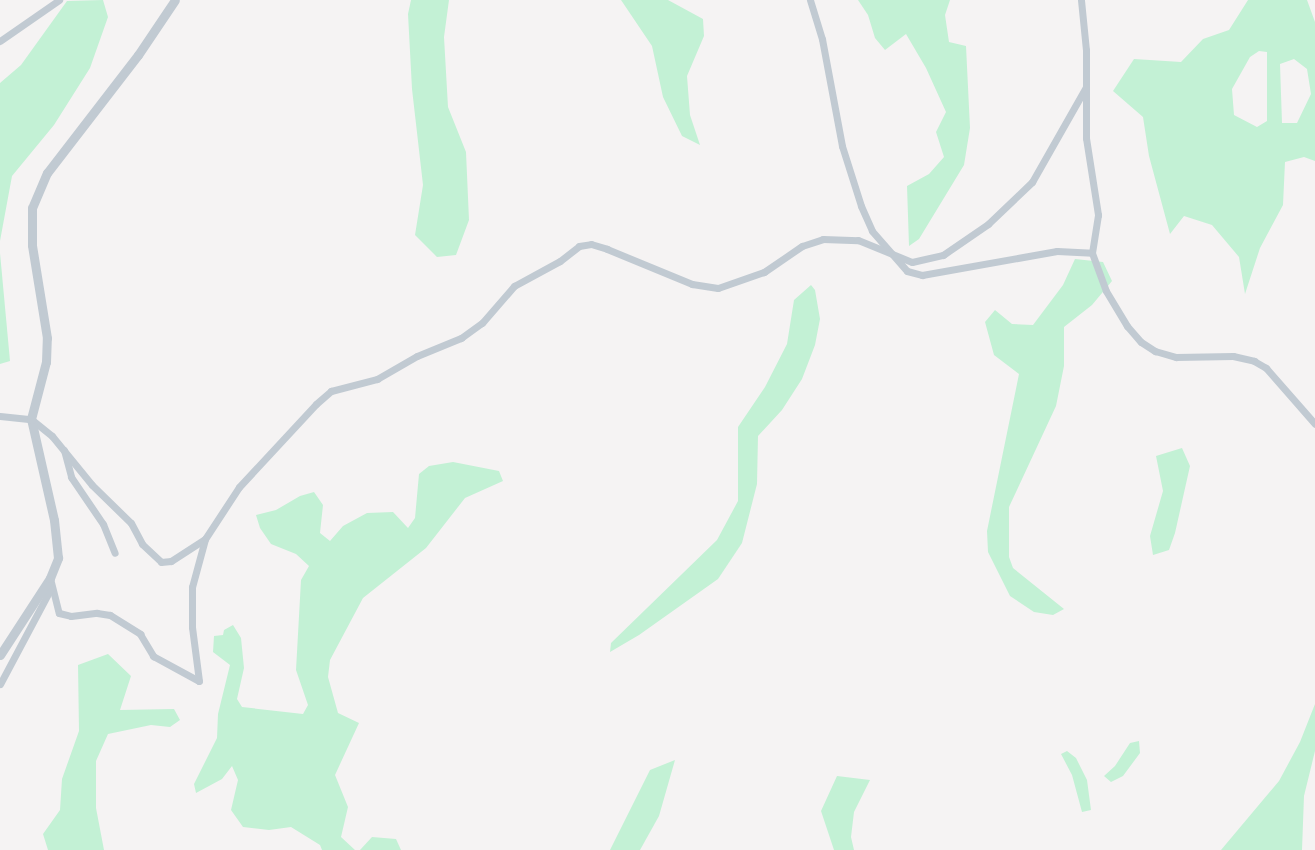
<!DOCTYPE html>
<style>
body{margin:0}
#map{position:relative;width:1315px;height:850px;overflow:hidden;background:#f5f3f3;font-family:"Golos Text",sans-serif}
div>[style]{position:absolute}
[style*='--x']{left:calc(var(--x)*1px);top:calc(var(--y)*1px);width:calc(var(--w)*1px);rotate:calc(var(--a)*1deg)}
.green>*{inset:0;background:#c3f1d5}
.minor>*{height:7px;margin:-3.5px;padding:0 3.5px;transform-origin:3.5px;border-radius:3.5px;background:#c1cad2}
.tertiary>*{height:9px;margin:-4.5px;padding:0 4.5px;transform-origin:4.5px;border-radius:4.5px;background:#c1cad2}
span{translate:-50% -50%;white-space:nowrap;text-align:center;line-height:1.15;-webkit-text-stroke:4px #fff;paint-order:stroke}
</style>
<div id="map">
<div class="green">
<i style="clip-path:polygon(103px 0,108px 17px,90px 68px,54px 125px,12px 176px,0 241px,0 83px,21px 65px,67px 1px)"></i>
<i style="clip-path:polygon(411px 0,449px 0,444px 37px,448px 107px,466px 152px,469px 220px,456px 255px,437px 257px,415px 235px,423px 185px,412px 89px,408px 14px)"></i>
<i style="clip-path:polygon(621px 0,668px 0,703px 19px,704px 36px,687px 76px,690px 115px,700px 145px,682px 136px,663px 97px,652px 46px)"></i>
<i style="clip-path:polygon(858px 0,950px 0,945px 15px,949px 42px,966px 46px,970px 128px,964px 165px,919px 239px,909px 246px,907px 186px,929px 174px,944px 157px,936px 132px,946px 112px,926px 68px,906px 34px,885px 50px,875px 38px,868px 15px)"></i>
<i style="clip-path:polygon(evenodd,1248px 0,1307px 0,1315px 22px,1315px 161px,1304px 157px,1285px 162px,1283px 205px,1260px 248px,1245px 294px,1239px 257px,1212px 225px,1184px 216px,1170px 234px,1149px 156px,1143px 117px,1113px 91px,1134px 59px,1181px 62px,1203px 39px,1229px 30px,1248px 0,1259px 51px,1267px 52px,1267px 121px,1257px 127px,1234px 115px,1232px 89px,1250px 57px,1259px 51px,1248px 0,1294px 59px,1307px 69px,1311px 94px,1297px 123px,1282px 123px,1280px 64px,1294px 59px)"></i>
<i style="clip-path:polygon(0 253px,10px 361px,0 364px)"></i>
<i style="clip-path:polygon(1075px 259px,1103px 262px,1112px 281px,1092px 305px,1064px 327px,1064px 366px,1056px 406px,1009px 507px,1009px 557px,1013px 568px,1064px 609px,1053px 615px,1034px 612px,1010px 596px,988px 552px,987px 531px,1019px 374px,994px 355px,985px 322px,995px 310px,1012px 324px,1033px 325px,1063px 285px)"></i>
<i style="clip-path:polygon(811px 285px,815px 290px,820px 319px,815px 345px,802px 379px,782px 410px,758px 436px,757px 484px,742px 543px,718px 579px,639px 635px,610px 652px,611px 643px,717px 540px,738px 501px,738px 427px,765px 387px,787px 344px,794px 300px)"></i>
<i style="clip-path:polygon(1182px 448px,1190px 466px,1175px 533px,1169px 550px,1153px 555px,1150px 536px,1163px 491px,1156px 456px)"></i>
<i style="clip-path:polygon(453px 462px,499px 471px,503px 481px,465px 498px,426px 548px,363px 598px,330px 660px,328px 677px,338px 713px,359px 723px,335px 775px,348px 807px,341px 837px,355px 850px,322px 850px,320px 845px,291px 827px,269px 830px,243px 827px,231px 810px,238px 780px,232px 766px,222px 779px,196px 793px,194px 784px,217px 738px,218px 714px,230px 665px,213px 652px,214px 636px,223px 635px,224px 630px,233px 625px,241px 638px,244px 668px,237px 699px,242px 707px,303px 714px,308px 705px,296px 670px,301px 580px,309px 566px,296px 554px,271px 544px,260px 528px,256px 515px,276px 510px,300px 496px,314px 492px,323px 505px,320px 533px,330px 541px,343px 526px,367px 513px,393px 512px,408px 528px,415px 518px,419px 474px,429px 466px)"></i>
<i style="clip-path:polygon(108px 654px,131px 676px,120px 710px,174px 709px,180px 720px,170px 727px,151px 725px,108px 734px,96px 761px,96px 808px,104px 850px,48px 850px,43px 834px,60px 810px,62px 779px,79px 731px,78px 665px)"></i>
<i style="clip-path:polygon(1315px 704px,1315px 751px,1304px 796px,1302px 850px,1221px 850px,1279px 781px,1300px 742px)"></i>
<i style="clip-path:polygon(1139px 741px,1140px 753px,1123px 776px,1111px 782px,1104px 776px,1115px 766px,1130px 743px)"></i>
<i style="clip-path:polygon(1067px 751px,1076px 758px,1087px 780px,1091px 810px,1082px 812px,1072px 775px,1061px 754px)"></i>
<i style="clip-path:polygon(675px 760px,659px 816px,640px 850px,610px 850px,650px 770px)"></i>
<i style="clip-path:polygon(837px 776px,870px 780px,854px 812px,851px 837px,854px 850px,834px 850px,821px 811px)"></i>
<i style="clip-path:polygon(372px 837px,396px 839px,401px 850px,360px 850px)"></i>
</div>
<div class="minor">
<i style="--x:810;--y:0;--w:41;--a:72.9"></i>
<i style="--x:822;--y:39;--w:109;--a:79.4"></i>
<i style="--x:842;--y:146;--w:63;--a:72.4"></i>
<i style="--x:861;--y:206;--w:27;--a:66"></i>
<i style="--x:872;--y:231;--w:53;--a:48.8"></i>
<i style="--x:907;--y:271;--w:16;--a:15"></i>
<i style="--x:922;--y:275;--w:137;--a:-10.1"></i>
<i style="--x:1057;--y:251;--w:35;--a:3"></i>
<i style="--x:1081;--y:0;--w:50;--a:84.3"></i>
<i style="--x:1086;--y:50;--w:88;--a:90"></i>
<i style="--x:1086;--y:138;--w:78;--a:81.1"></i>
<i style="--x:1098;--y:215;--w:38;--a:99"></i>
<i style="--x:1092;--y:253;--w:40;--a:69.8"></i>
<i style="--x:1106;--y:291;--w:41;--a:59"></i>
<i style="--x:1127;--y:326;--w:21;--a:49"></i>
<i style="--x:1141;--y:342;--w:17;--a:33"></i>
<i style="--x:1155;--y:351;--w:22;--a:16"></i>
<i style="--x:1176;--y:357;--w:57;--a:-1"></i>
<i style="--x:1233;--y:356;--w:22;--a:13"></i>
<i style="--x:1254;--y:361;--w:14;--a:30"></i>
<i style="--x:1266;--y:368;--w:74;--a:48.8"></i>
<i style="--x:0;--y:41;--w:72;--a:-34.8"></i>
<i style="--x:0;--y:416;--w:31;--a:6"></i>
<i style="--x:31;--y:419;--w:27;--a:39"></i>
<i style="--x:52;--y:436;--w:63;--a:50.8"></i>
<i style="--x:92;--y:485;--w:54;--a:44.3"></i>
<i style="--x:131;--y:523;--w:24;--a:62"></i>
<i style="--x:142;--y:544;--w:26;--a:43"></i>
<i style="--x:161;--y:562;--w:10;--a:-6"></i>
<i style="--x:171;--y:561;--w:40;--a:-32.9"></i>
<i style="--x:64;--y:450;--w:28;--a:75"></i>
<i style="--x:71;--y:477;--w:57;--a:55.8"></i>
<i style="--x:103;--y:524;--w:31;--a:68"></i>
<i style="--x:50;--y:578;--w:36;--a:76"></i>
<i style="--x:59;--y:613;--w:12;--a:14"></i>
<i style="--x:71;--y:616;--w:26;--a:-7"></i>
<i style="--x:97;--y:613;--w:13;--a:9"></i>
<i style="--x:110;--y:615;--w:36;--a:32"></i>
<i style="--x:140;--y:634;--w:26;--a:59"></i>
<i style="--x:153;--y:656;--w:52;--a:28.5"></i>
<i style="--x:199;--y:681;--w:54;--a:-97.4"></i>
<i style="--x:192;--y:627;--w:40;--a:-90"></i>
<i style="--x:192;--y:587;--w:50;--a:-74.8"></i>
<i style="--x:205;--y:539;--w:62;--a:-56.8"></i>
<i style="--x:239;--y:487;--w:113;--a:-47.1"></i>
<i style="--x:316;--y:404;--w:20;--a:-41"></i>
<i style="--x:331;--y:391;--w:48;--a:-14.6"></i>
<i style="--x:377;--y:379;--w:46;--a:-29.9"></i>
<i style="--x:417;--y:356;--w:48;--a:-22.2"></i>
<i style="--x:461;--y:338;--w:26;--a:-36"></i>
<i style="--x:482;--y:323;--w:49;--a:-49.1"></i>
<i style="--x:514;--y:286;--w:52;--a:-28.5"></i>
<i style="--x:560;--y:261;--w:24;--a:-38"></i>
<i style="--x:579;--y:246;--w:12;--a:-9"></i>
<i style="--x:591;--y:244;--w:17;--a:17"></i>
<i style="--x:607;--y:249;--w:92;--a:22.4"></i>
<i style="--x:692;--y:284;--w:26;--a:9"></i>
<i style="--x:718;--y:288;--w:49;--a:-19.2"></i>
<i style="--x:764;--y:272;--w:46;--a:-34.4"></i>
<i style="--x:802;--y:246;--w:22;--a:-18"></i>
<i style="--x:823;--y:239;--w:35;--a:2"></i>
<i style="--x:858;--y:240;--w:58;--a:22.2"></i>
<i style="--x:912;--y:262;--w:32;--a:-13"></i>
<i style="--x:943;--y:255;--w:55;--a:-34.6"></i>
<i style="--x:988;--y:224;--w:61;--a:-43.7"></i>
<i style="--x:1032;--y:182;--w:109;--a:-60.4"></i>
<i style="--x:0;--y:684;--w:109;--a:-62"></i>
</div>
<div class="tertiary">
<i style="--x:0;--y:655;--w:92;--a:-57"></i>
<i style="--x:50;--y:578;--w:22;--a:-68"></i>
<i style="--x:58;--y:558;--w:38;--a:-96"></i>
<i style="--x:54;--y:520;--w:104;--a:-102.8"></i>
<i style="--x:31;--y:419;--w:59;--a:-75.3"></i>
<i style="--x:46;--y:362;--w:24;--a:-88"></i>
<i style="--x:47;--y:338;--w:94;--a:-99.2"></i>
<i style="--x:32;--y:245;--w:37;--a:-90"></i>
<i style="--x:32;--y:208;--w:38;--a:-67"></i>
<i style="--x:47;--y:173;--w:149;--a:-52.4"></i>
<i style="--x:138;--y:55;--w:66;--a:-56.1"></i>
</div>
</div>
